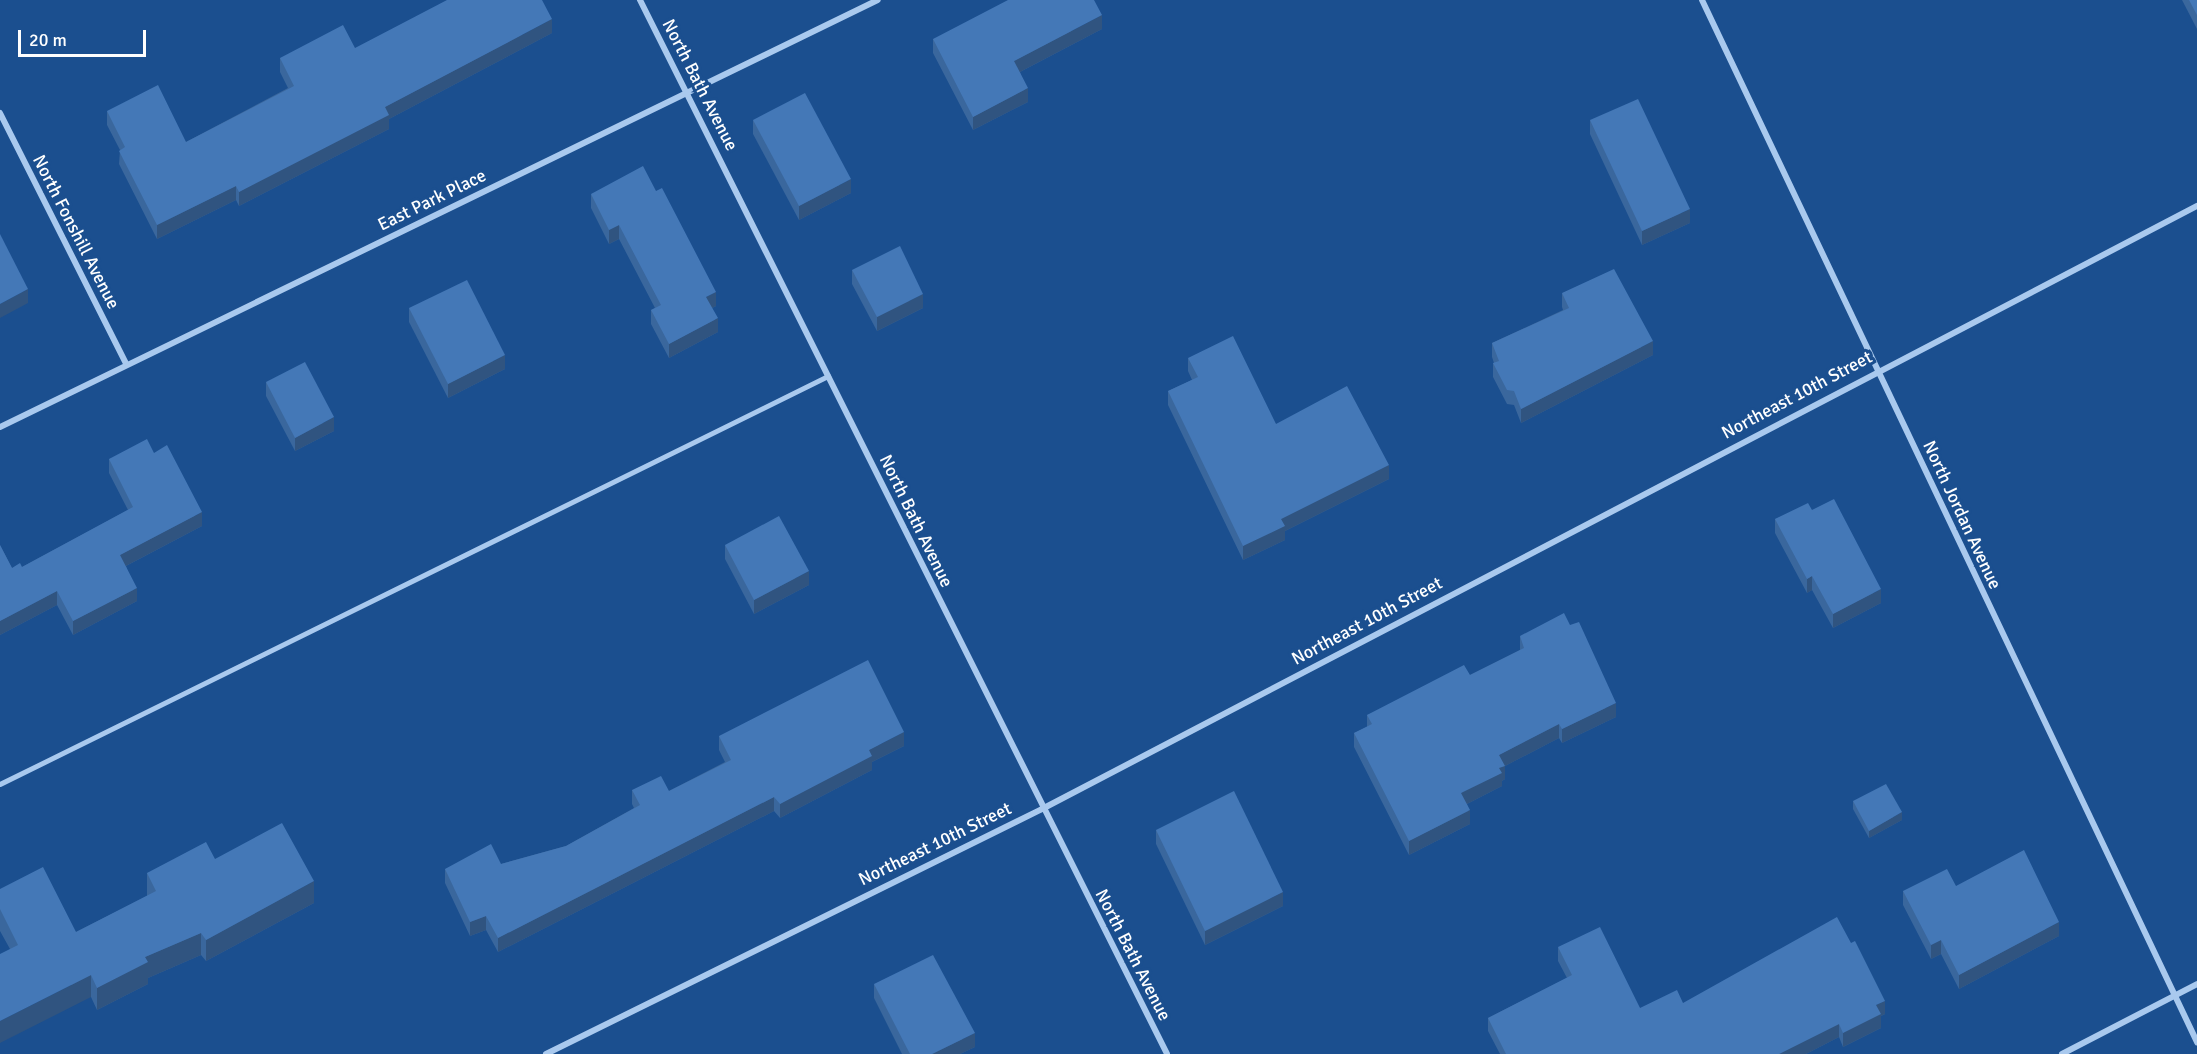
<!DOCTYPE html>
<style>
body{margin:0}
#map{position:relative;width:2197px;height:1054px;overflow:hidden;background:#1b4f8f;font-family:Signika,sans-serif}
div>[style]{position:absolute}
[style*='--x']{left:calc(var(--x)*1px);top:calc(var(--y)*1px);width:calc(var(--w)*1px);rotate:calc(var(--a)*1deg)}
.lane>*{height:4.5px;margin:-2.25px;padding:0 2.25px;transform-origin:2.25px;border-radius:2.25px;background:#a9c9ee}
.street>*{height:6px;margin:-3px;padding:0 3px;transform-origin:3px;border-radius:3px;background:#a9c9ee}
.wall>*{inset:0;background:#3a679d}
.shaded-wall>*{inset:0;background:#305480}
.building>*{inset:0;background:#4478b7}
span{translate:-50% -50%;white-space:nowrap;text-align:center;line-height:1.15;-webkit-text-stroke:6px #1b4f8f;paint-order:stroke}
.street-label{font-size:18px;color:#fff}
.scale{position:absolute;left:18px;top:30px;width:128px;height:27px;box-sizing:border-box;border:3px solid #fff;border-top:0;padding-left:8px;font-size:18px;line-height:21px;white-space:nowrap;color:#fff;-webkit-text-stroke:4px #1b4f8f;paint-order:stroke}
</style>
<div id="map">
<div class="lane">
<i style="--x:0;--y:784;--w:923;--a:-26.23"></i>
</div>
<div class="street">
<i style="--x:640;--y:0;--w:1178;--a:63.43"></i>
<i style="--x:1702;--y:0;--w:1154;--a:64.59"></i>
<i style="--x:0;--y:113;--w:280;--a:63.3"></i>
<i style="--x:0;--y:427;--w:976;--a:-25.94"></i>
<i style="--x:546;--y:1054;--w:553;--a:-26.29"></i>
<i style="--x:1042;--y:809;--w:1303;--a:-27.57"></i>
<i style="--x:2062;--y:1054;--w:152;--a:-27.4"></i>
</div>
<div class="wall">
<i style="clip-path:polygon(2182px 0,2197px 0,2197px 29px)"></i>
<i style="clip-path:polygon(1102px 29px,1020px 72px,1028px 102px,973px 130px,933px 53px,933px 39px)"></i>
<i style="clip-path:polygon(552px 33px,389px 119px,389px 129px,239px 206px,236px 200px,157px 239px,119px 164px,120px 150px,107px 125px,107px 111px,186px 142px,288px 88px,280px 72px,280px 58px,355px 48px)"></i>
<i style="clip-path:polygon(753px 120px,851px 193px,799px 220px,753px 134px)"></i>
<i style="clip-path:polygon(1590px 120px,1690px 223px,1642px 245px,1590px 134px)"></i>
<i style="clip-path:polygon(591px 194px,716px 306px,712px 308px,718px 332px,669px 358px,651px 324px,651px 310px,655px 308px,619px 239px,609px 244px,591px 208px)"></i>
<i style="clip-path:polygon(852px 270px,923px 308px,877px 331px,852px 284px)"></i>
<i style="clip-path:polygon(1562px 293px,1653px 355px,1521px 423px,1514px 405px,1507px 404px,1493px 377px,1493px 363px,1494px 363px,1492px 357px,1492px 343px,1563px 310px,1562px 307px)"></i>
<i style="clip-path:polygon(409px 308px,505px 369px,448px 398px,409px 322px)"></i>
<i style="clip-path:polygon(1188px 358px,1276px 424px,1389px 479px,1285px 531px,1285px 540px,1243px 560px,1168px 405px,1168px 391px,1192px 380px,1188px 371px)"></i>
<i style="clip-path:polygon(266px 382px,334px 431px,295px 451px,266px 396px)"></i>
<i style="clip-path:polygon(154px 453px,202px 526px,126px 566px,137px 601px,73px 635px,57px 605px,0 635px,0 545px,12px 568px,22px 567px,128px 510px,109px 473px,109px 459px)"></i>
<i style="clip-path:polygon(1812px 510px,1881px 603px,1833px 628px,1812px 590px,1807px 593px,1775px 533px,1775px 519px)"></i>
<i style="clip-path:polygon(725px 545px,809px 585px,754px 614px,725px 559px)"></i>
<i style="clip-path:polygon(1520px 636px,1616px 717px,1562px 743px,1559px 738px,1505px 766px,1505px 779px,1502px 781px,1502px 786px,1467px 804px,1470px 824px,1409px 855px,1354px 747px,1354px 733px,1367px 727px,1367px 715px,1470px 675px,1520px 650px)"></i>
<i style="clip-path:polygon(719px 736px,904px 746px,872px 762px,872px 770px,780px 818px,774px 811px,498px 952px,486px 930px,470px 936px,445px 883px,445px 869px,501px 864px,566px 846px,634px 808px,632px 804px,632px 790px,669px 791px,725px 762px,719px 750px)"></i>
<i style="clip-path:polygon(1853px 801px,1902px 820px,1869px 838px,1853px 809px)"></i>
<i style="clip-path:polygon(1156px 830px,1283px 906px,1205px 945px,1156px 844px)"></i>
<i style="clip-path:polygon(215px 859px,314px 903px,206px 961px,201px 955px,148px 978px,148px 984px,97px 1010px,91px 997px,10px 949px,0 931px,0 889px,76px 932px,147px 896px,147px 873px)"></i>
<i style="clip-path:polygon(1956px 886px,2059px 936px,1959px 989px,1941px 954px,1931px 959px,1903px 905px,1903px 891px)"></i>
<i style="clip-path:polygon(1558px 947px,1640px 1008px,1683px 1003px,1885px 1014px,1881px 1016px,1881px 1028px,1843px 1047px,1839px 1037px,1806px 1054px,1500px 1054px,1488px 1031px,1488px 1018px,1567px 978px,1558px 961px)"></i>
<i style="clip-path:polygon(874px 984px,975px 1047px,960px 1054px,902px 1054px,874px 998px)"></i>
</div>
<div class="shaded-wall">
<i style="clip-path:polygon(1102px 15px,1102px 29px,1014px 75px,1014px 61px)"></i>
<i style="clip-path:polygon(552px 19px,552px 33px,389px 119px,389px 129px,239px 206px,239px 192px,385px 107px)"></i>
<i style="clip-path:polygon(1028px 88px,1028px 102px,973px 130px,973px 117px)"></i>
<i style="clip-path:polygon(851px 179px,851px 193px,799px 220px,799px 206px)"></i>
<i style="clip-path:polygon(236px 186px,236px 200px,157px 239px,157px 225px)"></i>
<i style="clip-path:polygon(1690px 209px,1690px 223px,1642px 245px,1642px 231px)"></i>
<i style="clip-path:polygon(619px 225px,619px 239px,609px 244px,609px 230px)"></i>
<i style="clip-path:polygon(28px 289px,28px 303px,0 318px,0 304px)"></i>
<i style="clip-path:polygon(716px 292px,716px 306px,706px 311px,706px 297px)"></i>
<i style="clip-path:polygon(923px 294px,923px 308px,877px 331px,877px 317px)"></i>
<i style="clip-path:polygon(718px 318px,718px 332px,669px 358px,669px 344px)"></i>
<i style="clip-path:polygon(1653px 341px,1653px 355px,1521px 423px,1521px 409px)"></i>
<i style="clip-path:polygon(505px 355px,505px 369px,448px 398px,448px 384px)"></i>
<i style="clip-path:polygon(334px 417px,334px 431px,295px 451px,295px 438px)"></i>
<i style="clip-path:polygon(1389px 465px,1389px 479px,1285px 531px,1285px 540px,1243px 560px,1243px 546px,1281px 519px)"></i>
<i style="clip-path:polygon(202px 512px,202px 526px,120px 569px,120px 555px)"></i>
<i style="clip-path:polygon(809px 571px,809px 585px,754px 614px,754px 600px)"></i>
<i style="clip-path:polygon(1812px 576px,1812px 590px,1807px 593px,1807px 579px)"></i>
<i style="clip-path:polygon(137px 588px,137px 601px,73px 635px,73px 621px)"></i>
<i style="clip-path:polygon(1881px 589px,1881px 603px,1833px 628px,1833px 614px)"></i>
<i style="clip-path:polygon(57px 591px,57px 605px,0 635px,0 621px)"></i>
<i style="clip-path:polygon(1616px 703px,1616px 717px,1562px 743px,1562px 729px)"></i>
<i style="clip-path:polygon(1559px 724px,1559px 738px,1505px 766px,1505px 779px,1502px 781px,1502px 786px,1461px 807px,1461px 793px,1499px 755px)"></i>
<i style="clip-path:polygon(904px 732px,904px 746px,872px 762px,872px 770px,780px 818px,780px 804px,869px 750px)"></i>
<i style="clip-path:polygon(774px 797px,774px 811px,498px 952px,498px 938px)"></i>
<i style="clip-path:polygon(1470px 810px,1470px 824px,1409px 855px,1409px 841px)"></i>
<i style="clip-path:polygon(1902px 812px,1902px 820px,1869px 838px,1869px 831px)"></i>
<i style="clip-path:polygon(314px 881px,314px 903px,206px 961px,206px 940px)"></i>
<i style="clip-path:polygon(1283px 892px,1283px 906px,1205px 945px,1205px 931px)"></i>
<i style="clip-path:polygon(486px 916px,486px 930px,470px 936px,470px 922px)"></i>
<i style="clip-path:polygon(2059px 922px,2059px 936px,1959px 989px,1959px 975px)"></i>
<i style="clip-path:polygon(201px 933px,201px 955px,148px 978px,148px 984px,97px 1010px,97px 988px,145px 957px)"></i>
<i style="clip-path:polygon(1941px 940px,1941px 954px,1931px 959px,1931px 945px)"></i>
<i style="clip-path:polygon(91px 975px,91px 997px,0 1043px,0 1021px)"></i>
<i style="clip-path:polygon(1885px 1001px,1885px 1014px,1881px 1016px,1881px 1028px,1843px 1047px,1843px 1033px,1876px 1005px)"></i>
<i style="clip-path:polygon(1839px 1024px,1839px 1037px,1806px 1054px,1779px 1054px)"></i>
<i style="clip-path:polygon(975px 1033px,975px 1047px,960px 1054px,932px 1054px)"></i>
</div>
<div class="building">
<i style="clip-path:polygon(447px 0,542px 0,552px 19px,385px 107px,389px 115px,239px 192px,236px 186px,157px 225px,119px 151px,125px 147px,107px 111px,158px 85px,186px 142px,294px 86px,280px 58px,343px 25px,355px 48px)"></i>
<i style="clip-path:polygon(1008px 0,1094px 0,1102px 15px,1014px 61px,1028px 88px,973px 117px,933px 39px)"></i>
<i style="clip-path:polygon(2189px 0,2197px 0,2197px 15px)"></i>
<i style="clip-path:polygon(805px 93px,851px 179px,799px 206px,753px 120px)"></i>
<i style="clip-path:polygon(1638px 99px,1690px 209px,1642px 231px,1590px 120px)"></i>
<i style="clip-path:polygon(643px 166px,656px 191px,662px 188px,716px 292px,706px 297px,718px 318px,669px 344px,651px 310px,661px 305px,619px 225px,609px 230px,591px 194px)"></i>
<i style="clip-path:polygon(0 234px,28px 289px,0 304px)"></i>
<i style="clip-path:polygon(900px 246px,923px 294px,877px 317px,852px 270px)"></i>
<i style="clip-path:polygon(1614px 269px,1653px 341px,1521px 409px,1514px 391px,1507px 390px,1493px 363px,1499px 361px,1492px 343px,1569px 308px,1562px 293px)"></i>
<i style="clip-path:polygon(467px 280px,505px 355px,448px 384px,409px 308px)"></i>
<i style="clip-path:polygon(1233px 336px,1276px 424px,1347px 386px,1389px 465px,1281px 519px,1285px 526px,1243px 546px,1168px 391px,1198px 377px,1188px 358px)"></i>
<i style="clip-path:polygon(305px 362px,334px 417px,295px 438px,266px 382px)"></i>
<i style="clip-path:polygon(147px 439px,154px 453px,167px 445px,202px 512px,120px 555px,137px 588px,73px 621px,57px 591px,0 621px,0 545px,12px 568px,20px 563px,22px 567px,133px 507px,109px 459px)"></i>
<i style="clip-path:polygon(1834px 499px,1881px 589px,1833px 614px,1812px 576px,1807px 579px,1775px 519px,1808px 503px,1812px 510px)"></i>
<i style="clip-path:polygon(779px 516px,809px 571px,754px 600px,725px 545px)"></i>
<i style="clip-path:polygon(1564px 613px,1570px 625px,1579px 622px,1616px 703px,1562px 729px,1559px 724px,1499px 755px,1505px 766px,1499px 768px,1502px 773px,1461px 793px,1470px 810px,1409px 841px,1354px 733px,1372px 724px,1367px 715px,1464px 665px,1470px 675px,1524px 648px,1520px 636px)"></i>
<i style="clip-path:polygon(868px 660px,904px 732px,869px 750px,872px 756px,780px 804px,774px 797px,498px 938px,486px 916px,470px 922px,445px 869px,491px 844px,501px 864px,566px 846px,640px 805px,632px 790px,661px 776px,669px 791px,731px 760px,719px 736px)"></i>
<i style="clip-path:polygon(1886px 784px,1902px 812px,1869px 831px,1853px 801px)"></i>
<i style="clip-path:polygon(1234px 791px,1283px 892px,1205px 931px,1156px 830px)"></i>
<i style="clip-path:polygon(282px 823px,314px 881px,206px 940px,201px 933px,145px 957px,148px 962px,97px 988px,91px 975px,0 1021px,0 954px,18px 945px,0 909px,0 889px,43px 867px,76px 932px,156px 891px,147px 873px,206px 842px,215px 859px)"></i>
<i style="clip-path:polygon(2024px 850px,2059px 922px,1959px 975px,1941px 940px,1931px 945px,1903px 891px,1947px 869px,1956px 886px)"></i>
<i style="clip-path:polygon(1837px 917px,1851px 943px,1855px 941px,1885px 1001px,1876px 1005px,1881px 1014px,1843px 1033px,1839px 1024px,1779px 1054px,1506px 1054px,1488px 1018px,1572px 975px,1558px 947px,1600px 927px,1640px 1008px,1677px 990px,1683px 1003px)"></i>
<i style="clip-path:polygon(933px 955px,975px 1033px,932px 1054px,910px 1054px,874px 984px)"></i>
</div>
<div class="street-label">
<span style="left:700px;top:85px;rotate:63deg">North Bath Avenue</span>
<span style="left:432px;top:200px;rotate:-26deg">East Park Place</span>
<span style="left:76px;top:232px;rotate:63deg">North Fonshill Avenue</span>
<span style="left:1797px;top:395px;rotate:-28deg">Northeast 10th Street</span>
<span style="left:1962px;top:515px;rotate:65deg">North Jordan Avenue</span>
<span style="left:916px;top:521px;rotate:64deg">North Bath Avenue</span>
<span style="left:1367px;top:621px;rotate:-28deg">Northeast 10th Street</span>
<span style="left:935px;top:844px;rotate:-26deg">Northeast 10th Street</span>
<span style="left:1133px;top:955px;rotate:63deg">North Bath Avenue</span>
</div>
<div class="scale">20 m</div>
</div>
